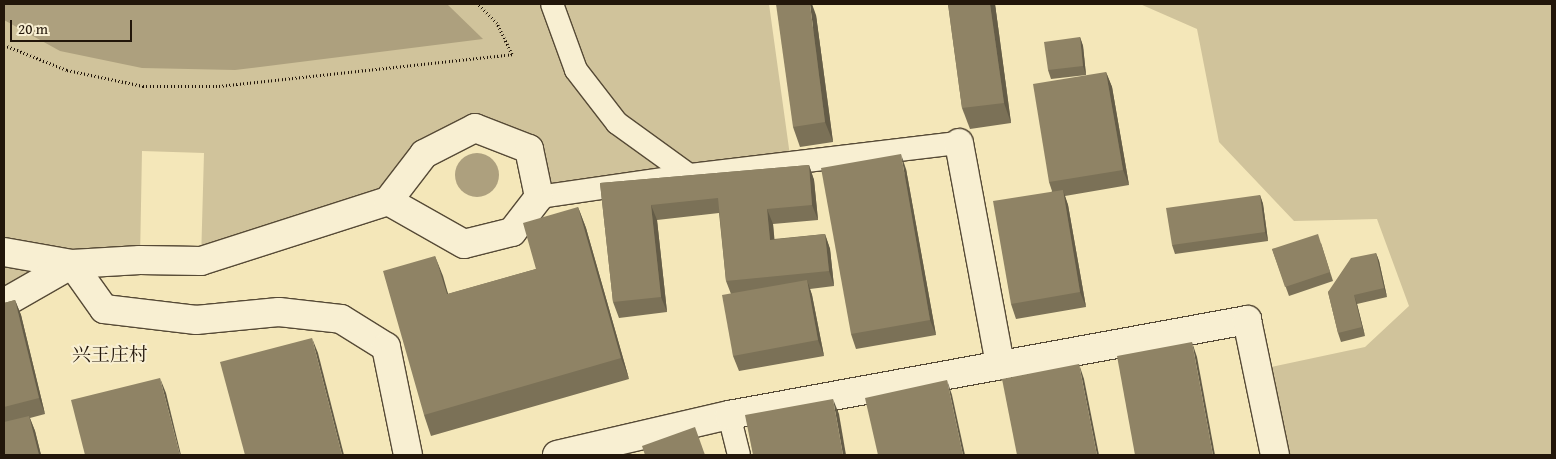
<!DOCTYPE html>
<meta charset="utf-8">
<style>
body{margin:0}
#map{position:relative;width:1556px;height:459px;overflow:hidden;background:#f4e7b9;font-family:"Gentium Book Plus","Noto Serif SC",serif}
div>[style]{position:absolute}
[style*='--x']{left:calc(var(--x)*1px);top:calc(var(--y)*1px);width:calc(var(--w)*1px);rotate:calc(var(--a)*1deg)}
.green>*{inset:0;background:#d0c39b}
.water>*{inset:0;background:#ada07e}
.round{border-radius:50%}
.path>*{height:3px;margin-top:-1.5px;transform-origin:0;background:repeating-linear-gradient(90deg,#22160a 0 1px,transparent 0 3.5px)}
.roads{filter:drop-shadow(1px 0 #564a36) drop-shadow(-1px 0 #564a36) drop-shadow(0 1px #564a36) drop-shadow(0 -1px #564a36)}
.service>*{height:22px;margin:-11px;padding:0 11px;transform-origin:11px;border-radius:11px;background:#f8efd2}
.minor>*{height:28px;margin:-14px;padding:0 14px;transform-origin:14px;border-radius:14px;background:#f8efd2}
.wall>*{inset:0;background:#7b7157}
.shaded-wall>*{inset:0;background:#645c47}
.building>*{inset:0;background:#8f8365}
span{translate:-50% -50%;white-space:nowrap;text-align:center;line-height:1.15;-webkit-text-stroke:4px #f8efd2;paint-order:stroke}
.quarter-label{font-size:19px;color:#22160a}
.frame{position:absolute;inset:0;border:5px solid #22160a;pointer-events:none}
.scale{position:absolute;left:10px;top:20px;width:122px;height:22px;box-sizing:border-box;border:2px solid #22160a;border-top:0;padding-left:6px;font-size:15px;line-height:18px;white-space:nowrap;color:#22160a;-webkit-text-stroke:4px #f8efd2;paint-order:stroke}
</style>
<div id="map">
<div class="green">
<i style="clip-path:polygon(4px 4px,769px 4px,791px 163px,539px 197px,529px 149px,475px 128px,388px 201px,201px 261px,204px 153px,142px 151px,140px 260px,72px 264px,4px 303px)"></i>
<i style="clip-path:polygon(1140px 4px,1552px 4px,1552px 455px,1275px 455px,1257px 370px,1365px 347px,1409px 306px,1377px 219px,1294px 221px,1219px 142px,1197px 29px)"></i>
</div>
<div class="water">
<i style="clip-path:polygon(4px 4px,447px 4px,483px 39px,235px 70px,142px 68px,60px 51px,4px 20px)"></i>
<i class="round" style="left:455px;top:153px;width:44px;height:44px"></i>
</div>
<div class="path">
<i style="--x:4;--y:45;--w:68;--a:21.6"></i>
<i style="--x:67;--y:70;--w:78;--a:11.9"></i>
<i style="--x:143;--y:86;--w:76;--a:0"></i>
<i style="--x:219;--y:86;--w:295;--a:-6.2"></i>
<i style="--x:512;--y:54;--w:34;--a:-116"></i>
<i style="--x:497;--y:23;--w:27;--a:-135"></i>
</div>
<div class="roads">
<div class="service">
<i style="--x:552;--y:4;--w:70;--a:70"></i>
<i style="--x:576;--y:70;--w:67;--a:52.3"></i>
<i style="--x:617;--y:123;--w:89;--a:35.8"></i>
<i style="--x:539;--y:197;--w:152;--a:-8.3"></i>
<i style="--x:689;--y:175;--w:272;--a:-6.8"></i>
<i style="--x:729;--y:415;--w:41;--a:76"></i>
</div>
<div class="minor">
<i style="--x:959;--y:143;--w:226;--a:79.5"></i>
<i style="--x:4;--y:252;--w:69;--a:10"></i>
<i style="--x:72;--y:264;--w:68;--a:-3.4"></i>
<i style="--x:140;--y:260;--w:61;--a:0.9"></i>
<i style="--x:201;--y:261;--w:196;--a:-17.8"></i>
<i style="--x:388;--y:201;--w:59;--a:-52.5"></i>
<i style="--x:424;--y:154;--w:57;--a:-27"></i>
<i style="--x:475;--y:128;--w:58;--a:21.3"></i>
<i style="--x:529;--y:149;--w:49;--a:78.2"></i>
<i style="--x:539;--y:197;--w:44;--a:127.6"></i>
<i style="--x:512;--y:232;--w:49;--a:166"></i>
<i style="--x:464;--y:244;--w:87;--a:-150.5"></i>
<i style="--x:4;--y:303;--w:78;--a:-29.8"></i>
<i style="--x:72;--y:264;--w:55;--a:54.6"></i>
<i style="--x:104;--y:309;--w:93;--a:6.8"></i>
<i style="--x:196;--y:320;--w:83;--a:-5.5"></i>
<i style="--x:279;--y:312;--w:62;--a:6.4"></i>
<i style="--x:341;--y:319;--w:53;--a:31.9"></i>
<i style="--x:386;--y:347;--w:110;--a:78.5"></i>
<i style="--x:557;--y:455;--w:177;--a:-13.1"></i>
<i style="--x:729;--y:415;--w:527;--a:-10.39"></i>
<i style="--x:1247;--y:320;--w:138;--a:78.3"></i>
</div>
</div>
<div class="wall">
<i style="clip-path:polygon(948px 4px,995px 4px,1011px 123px,970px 129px,962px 108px)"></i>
<i style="clip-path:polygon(816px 15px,833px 142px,800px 147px,793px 127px)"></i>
<i style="clip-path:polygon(1080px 37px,1083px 46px,1086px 75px,1051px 79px,1048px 70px)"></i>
<i style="clip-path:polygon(1106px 72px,1112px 87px,1129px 185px,1065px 196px,1068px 205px,1086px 307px,1016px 319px,1011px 304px,1052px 191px,1049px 182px)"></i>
<i style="clip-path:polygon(809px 165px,814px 180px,818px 220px,773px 224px,774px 239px,825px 234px,830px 249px,834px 286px,810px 289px,812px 295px,824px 356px,739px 371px,733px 356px,731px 294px,726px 281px,719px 213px,657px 220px,667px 312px,619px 318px,613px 302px,600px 183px)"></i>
<i style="clip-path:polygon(906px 169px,936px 335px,856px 349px,851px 334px)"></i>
<i style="clip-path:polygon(1260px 195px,1263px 204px,1268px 241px,1175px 254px,1172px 245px)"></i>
<i style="clip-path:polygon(578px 207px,586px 228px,629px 379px,431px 436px,424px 415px,435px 256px,448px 294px,536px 269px)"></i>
<i style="clip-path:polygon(1321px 243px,1333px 281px,1289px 296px,1272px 249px)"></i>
<i style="clip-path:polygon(1376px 253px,1379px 261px,1387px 297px,1357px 304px,1365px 336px,1341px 342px,1338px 333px,1328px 292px)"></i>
<i style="clip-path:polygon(15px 300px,21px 315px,45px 414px,30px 418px,35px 431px,41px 455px,4px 455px,4px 303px)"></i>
</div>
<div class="shaded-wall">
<i style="clip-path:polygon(810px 4px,812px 4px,816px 15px,833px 142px,825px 122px)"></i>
<i style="clip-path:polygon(990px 4px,995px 4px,1011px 123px,1004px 103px)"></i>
<i style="clip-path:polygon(1080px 37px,1083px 46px,1086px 75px,1083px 66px)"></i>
<i style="clip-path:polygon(1106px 72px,1112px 87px,1129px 185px,1123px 170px)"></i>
<i style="clip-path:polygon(901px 154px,906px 169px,936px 335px,930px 320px)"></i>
<i style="clip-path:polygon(809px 165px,814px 180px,818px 220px,812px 205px)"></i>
<i style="clip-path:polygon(1063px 190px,1068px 205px,1086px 307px,1080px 292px)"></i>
<i style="clip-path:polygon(1260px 195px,1263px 204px,1268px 241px,1265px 232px)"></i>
<i style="clip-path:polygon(651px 205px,657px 220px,667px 312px,661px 297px)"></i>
<i style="clip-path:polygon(578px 207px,586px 228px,629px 379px,621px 358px)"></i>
<i style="clip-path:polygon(767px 209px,773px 224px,776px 255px,770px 240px)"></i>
<i style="clip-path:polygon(825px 234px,830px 249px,834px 286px,829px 271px)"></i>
<i style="clip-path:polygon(1376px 253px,1379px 261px,1387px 297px,1384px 288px)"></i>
<i style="clip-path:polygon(435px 256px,443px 276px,454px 315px,447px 294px)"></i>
<i style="clip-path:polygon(807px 280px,812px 295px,824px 356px,818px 340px)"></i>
<i style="clip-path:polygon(1354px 295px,1357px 304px,1365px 336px,1362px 327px)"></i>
<i style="clip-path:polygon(15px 300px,21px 315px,45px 414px,39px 398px)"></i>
<i style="clip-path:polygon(312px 338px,318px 353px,344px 455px,342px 455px)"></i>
<i style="clip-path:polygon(1192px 342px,1197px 357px,1215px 455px,1213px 455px)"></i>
<i style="clip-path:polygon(1079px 364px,1084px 379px,1099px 455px,1097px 455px)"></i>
<i style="clip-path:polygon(160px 378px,166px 393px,181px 455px,180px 455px)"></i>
<i style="clip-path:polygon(947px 380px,952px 395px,965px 455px,963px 455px)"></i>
<i style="clip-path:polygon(833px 399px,839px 414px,846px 455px,843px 455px)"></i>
<i style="clip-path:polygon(29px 416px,35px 431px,41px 455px,39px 455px)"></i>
</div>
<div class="building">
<i style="clip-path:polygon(776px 4px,810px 4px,825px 122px,793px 127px)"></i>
<i style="clip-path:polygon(948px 4px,990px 4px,1004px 103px,962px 108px)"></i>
<i style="clip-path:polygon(1080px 37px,1083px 66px,1048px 70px,1044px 42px)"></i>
<i style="clip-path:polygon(1106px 72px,1123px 170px,1049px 182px,1033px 84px)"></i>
<i style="clip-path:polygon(901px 154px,930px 320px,851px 334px,821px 168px)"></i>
<i style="clip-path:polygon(809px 165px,812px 205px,767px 209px,770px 240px,825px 234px,829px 271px,726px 281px,718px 198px,651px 205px,661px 297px,613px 302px,600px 183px)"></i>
<i style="clip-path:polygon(1063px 190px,1080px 292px,1011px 304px,993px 201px)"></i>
<i style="clip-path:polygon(1260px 195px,1265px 232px,1172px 245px,1166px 208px)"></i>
<i style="clip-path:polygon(578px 207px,621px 358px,424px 415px,383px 271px,435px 256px,447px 294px,536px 269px,523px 223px)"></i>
<i style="clip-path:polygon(1318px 234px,1330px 272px,1285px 287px,1272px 249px)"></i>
<i style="clip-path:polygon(1376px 253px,1384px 288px,1354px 295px,1362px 327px,1338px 333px,1328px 292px,1351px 258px)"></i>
<i style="clip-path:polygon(807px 280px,818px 340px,733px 356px,722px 295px)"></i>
<i style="clip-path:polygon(15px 300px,39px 398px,4px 407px,4px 303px)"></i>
<i style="clip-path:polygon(312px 338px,342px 455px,245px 455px,220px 362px)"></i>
<i style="clip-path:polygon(1192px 342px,1213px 455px,1135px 455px,1117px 356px)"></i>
<i style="clip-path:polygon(1079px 364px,1097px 455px,1017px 455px,1002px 379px)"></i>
<i style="clip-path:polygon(160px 378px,180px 455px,85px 455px,71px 400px)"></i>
<i style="clip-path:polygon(947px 380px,963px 455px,878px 455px,865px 398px)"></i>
<i style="clip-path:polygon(833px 399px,843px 455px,753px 455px,745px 415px)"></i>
<i style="clip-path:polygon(29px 416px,39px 455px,4px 455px,4px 422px)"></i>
<i style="clip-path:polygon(695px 427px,705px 455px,645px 455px,642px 446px)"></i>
</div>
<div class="quarter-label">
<span style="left:110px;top:355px">兴王庄村</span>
</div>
<div class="frame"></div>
<div class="scale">20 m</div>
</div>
